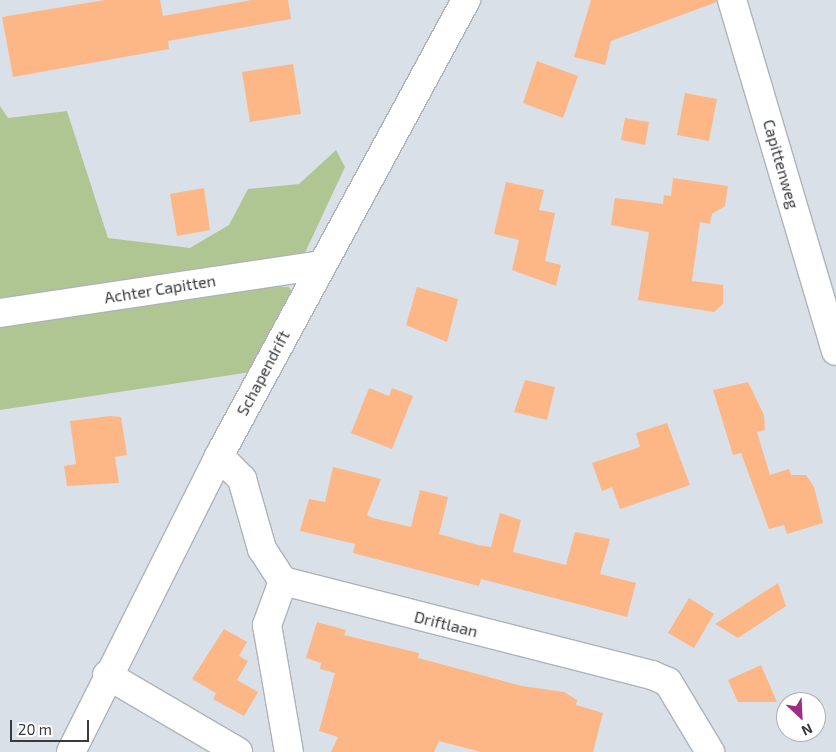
<!DOCTYPE html>
<style>
body{margin:0}
#map{position:relative;width:836px;height:752px;overflow:hidden;background:#dae0e7;font-family:"Exo 2",sans-serif}
div>[style]{position:absolute}
[style*='--x']{left:calc(var(--x)*1px);top:calc(var(--y)*1px);width:calc(var(--w)*1px);rotate:calc(var(--a)*1deg)}
.green>*{inset:0;background:#afc692}
.building>*{inset:0;background:#fdb686}
.roads{filter:drop-shadow(1px 0 #adb3b9) drop-shadow(-1px 0 #adb3b9) drop-shadow(0 1px #adb3b9) drop-shadow(0 -1px #adb3b9)}
.minor>*{height:28px;margin:-14px;padding:0 14px;transform-origin:14px;border-radius:14px;background:#fff}
span{translate:-50% -50%;white-space:nowrap;text-align:center;line-height:1.15;-webkit-text-stroke:4px #fff;paint-order:stroke}
.street-label{font-size:16px;color:#383a3d}
.north{position:absolute;left:776px;top:692px;width:50px;height:50px;box-sizing:border-box;background:#fff;border:1px solid #afb0b1;border-radius:50%;rotate:155deg;font-size:14px;font-weight:700;line-height:20px;text-align:center;color:#383a3d}
.north::after{content:'';display:block;margin:auto;width:18px;height:22px;background:#9e2b86;clip-path:polygon(50% 0,100% 100%,50% 72%,0 100%)}
.scale{position:absolute;left:10px;top:720px;width:79px;height:22px;box-sizing:border-box;border:2px solid #383a3d;border-top:0;padding-left:6px;font-size:15px;line-height:18px;white-space:nowrap;color:#383a3d;-webkit-text-stroke:4px #fff;paint-order:stroke}
</style>
<div id="map">
<div class="green">
<i style="clip-path:polygon(0 106px,8px 118px,67px 111px,108px 238px,190px 248px,229px 225px,248px 189px,299px 184px,336px 150px,345px 167px,303px 257px,0 305px)"></i>
<i style="clip-path:polygon(237px 285px,289px 287px,293px 293px,251px 372px,0 410px,0 318px)"></i>
</div>
<div class="building">
<i style="clip-path:polygon(105px 0,160px 0,163px 16px,252px 0,288px 0,291px 19px,168px 41px,169px 49px,13px 77px,2px 17px)"></i>
<i style="clip-path:polygon(591px 0,716px 0,717px 2px,611px 41px,605px 65px,574px 57px)"></i>
<i style="clip-path:polygon(537px 61px,578px 76px,563px 118px,523px 103px)"></i>
<i style="clip-path:polygon(293px 64px,301px 114px,250px 122px,242px 72px)"></i>
<i style="clip-path:polygon(685px 93px,717px 99px,709px 141px,677px 135px)"></i>
<i style="clip-path:polygon(625px 118px,649px 122px,645px 145px,621px 140px)"></i>
<i style="clip-path:polygon(673px 178px,728px 186px,725px 206px,712px 214px,710px 224px,700px 222px,692px 281px,723px 285px,723px 304px,714px 312px,638px 300px,649px 232px,611px 225px,615px 198px,663px 204px,664px 195px,671px 196px)"></i>
<i style="clip-path:polygon(506px 182px,544px 190px,539px 210px,555px 213px,545px 261px,561px 265px,556px 286px,512px 270px,519px 240px,494px 234px)"></i>
<i style="clip-path:polygon(204px 188px,210px 230px,177px 236px,170px 194px)"></i>
<i style="clip-path:polygon(417px 287px,458px 299px,447px 342px,406px 325px)"></i>
<i style="clip-path:polygon(525px 380px,555px 387px,547px 420px,514px 412px)"></i>
<i style="clip-path:polygon(748px 382px,764px 415px,765px 430px,757px 432px,770px 475px,789px 469px,791px 475px,806px 475px,814px 487px,823px 523px,787px 534px,784px 525px,769px 529px,741px 453px,733px 455px,713px 390px)"></i>
<i style="clip-path:polygon(369px 388px,389px 396px,392px 388px,413px 396px,392px 449px,351px 433px)"></i>
<i style="clip-path:polygon(110px 416px,121px 417px,127px 455px,115px 457px,119px 483px,67px 486px,64px 466px,76px 464px,70px 421px)"></i>
<i style="clip-path:polygon(667px 423px,690px 485px,620px 509px,612px 487px,602px 491px,592px 463px,640px 447px,636px 433px)"></i>
<i style="clip-path:polygon(333px 467px,381px 479px,367px 515px,373px 518px,411px 527px,420px 490px,448px 497px,439px 534px,478px 545px,491px 547px,500px 513px,521px 520px,513px 552px,566px 565px,575px 532px,610px 539px,600px 574px,636px 583px,627px 617px,481px 579px,479px 586px,353px 553px,355px 544px,300px 531px,309px 499px,325px 502px)"></i>
<i style="clip-path:polygon(778px 583px,786px 606px,738px 638px,715px 624px)"></i>
<i style="clip-path:polygon(689px 598px,714px 614px,694px 648px,668px 633px)"></i>
<i style="clip-path:polygon(317px 622px,346px 630px,344px 635px,419px 653px,418px 658px,522px 686px,564px 692px,577px 700px,576px 705px,603px 713px,593px 752px,481px 752px,439px 741px,434px 752px,331px 752px,338px 737px,319px 731px,335px 673px,320px 669px,321px 663px,306px 658px)"></i>
<i style="clip-path:polygon(224px 629px,247px 642px,239px 656px,248px 661px,237px 680px,258px 692px,244px 716px,213px 699px,216px 693px,192px 679px)"></i>
<i style="clip-path:polygon(761px 665px,777px 702px,738px 702px,728px 680px)"></i>
</div>
<div class="roads">
<div class="minor">
<i style="--x:732;--y:0;--w:366;--a:73.5"></i>
<i style="--x:0;--y:313;--w:324;--a:-8.5"></i>
<i style="--x:219;--y:456;--w:33;--a:45"></i>
<i style="--x:242;--y:479;--w:73;--a:74.1"></i>
<i style="--x:262;--y:549;--w:38;--a:57"></i>
<i style="--x:283;--y:581;--w:381;--a:14.3"></i>
<i style="--x:652;--y:675;--w:17;--a:24"></i>
<i style="--x:668;--y:682;--w:82;--a:59"></i>
<i style="--x:283;--y:581;--w:47;--a:110"></i>
<i style="--x:267;--y:625;--w:129;--a:80.2"></i>
<i style="--x:107;--y:675;--w:152;--a:30.4"></i>
<i style="--x:71;--y:752;--w:331;--a:-63.4"></i>
<i style="--x:219;--y:456;--w:519;--a:-61.56"></i>
</div>
</div>
<div class="street-label">
<span style="left:781px;top:164px;rotate:74deg">Capittenweg</span>
<span style="left:160px;top:289px;rotate:-9deg">Achter Capitten</span>
<span style="left:263px;top:373px;rotate:-62deg">Schapendrift</span>
<span style="left:446px;top:624px;rotate:14deg">Driftlaan</span>
</div>
<div class="north">N</div>
<div class="scale">20 m</div>
</div>
